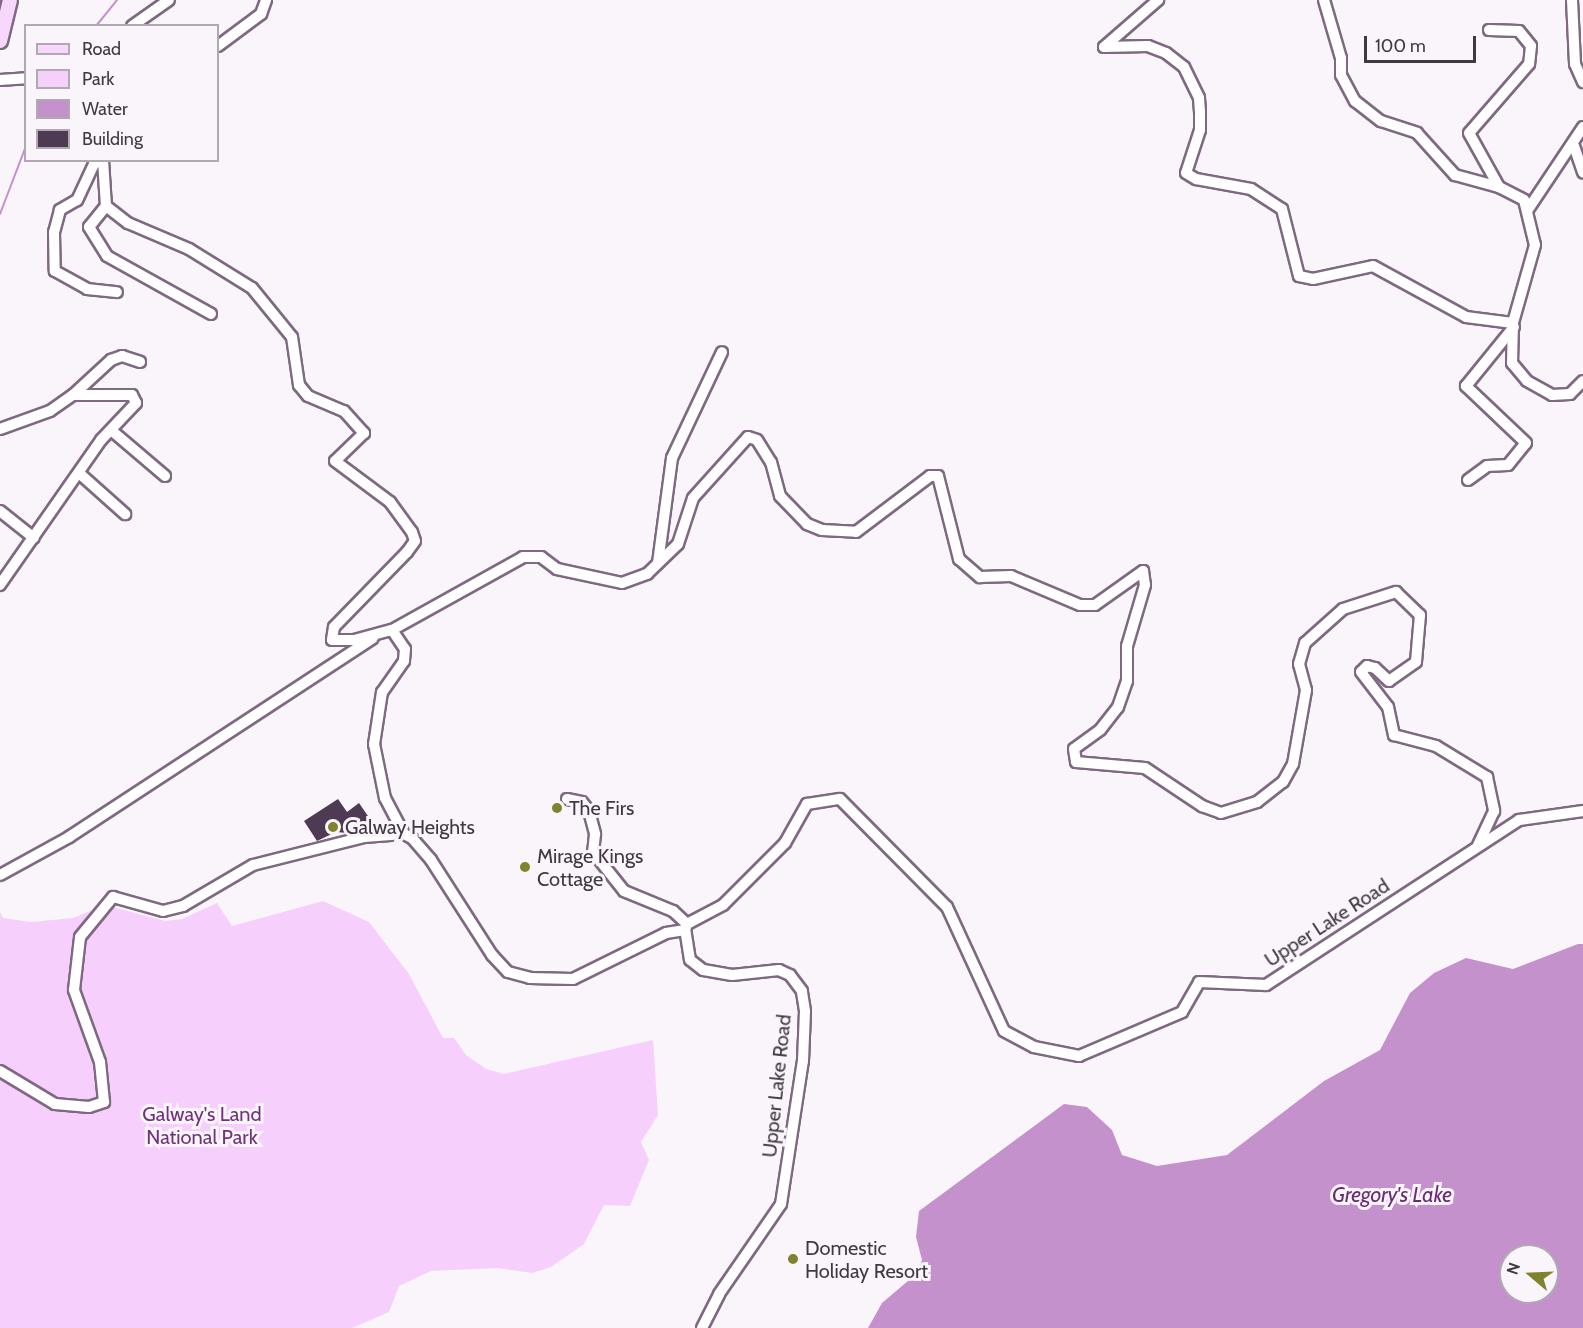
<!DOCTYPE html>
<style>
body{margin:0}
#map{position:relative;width:1583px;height:1328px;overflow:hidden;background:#faf5fb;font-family:Cabin,sans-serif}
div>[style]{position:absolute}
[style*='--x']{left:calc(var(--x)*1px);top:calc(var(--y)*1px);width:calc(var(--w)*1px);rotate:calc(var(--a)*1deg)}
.green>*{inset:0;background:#f7cffd}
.water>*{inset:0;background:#c591cd}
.stream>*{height:2px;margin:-1px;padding:0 1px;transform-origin:1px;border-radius:1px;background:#c591cd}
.building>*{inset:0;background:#4e3a52}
.roads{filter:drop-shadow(2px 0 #7f6982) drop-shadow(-2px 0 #7f6982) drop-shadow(0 2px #7f6982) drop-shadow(0 -2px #7f6982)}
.minor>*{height:10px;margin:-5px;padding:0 5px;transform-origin:5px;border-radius:5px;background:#fff}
.major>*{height:14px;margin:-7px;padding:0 7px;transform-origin:7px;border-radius:7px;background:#f7d7fc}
.dots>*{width:16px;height:16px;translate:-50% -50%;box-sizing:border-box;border:3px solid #faf5fb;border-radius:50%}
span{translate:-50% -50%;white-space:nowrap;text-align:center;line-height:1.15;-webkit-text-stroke:6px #faf5fb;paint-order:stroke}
.poi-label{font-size:20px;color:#423844}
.left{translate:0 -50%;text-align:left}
.street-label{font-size:20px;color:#423844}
.park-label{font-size:20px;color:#71327b}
.water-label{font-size:21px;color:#692b74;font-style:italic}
.legend{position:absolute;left:24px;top:24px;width:195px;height:138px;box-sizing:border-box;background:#faf5fb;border:2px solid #b0a9b2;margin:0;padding:8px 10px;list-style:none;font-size:18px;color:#423844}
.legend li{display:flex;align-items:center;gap:12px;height:30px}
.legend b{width:30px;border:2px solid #b0a9b2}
.north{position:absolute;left:1499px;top:1244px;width:60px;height:60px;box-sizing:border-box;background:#faf5fb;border:2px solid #b0a9b2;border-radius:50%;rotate:289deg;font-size:16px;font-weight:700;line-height:24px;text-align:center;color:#423844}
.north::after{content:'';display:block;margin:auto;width:21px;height:27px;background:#80832e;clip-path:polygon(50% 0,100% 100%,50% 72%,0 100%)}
.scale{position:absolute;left:1364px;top:36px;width:112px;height:27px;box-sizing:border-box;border:3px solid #423844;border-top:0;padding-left:8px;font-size:18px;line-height:21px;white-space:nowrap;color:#423844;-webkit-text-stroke:4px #faf5fb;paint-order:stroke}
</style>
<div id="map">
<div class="green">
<i style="clip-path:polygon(323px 901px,369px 922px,409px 974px,443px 1038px,454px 1038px,466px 1055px,486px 1069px,504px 1074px,653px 1040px,658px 1115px,641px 1142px,649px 1160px,630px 1206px,604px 1205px,584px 1244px,551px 1267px,532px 1273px,497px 1268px,431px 1271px,399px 1286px,389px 1312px,352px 1328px,0 1328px,0 912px,3px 918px,31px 922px,73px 918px,105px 905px,165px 921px,182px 919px,217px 903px,232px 926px)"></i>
</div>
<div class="water">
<i style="clip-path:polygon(evenodd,1578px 944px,1583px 944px,1583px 1328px,868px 1328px,882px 1303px,915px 1275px,922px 1260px,916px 1237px,919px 1211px,1064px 1104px,1087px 1107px,1112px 1130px,1122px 1155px,1157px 1166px,1227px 1155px,1324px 1081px,1380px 1050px,1410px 993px,1434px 973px,1466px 958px,1513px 969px,1578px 944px,1511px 1256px,1547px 1256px,1547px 1292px,1511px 1292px,1511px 1256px)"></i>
</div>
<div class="stream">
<i style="--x:96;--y:26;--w:33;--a:-51"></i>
<i style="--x:0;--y:214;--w:73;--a:-69.1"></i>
</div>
<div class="building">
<i style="clip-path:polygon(338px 799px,347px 812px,359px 803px,370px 819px,348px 833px,336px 832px,317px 841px,304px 821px)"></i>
</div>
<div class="roads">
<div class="minor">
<i style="--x:1324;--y:0;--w:60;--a:73.7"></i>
<i style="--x:1341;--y:58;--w:17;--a:90"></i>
<i style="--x:1341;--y:75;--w:30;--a:62"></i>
<i style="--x:1355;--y:101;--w:33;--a:38"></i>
<i style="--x:1381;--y:121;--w:38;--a:18"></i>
<i style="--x:1417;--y:133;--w:57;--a:47.9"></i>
<i style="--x:1455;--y:175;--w:46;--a:15.3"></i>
<i style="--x:1499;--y:187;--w:28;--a:27"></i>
<i style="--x:1524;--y:200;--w:46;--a:76.3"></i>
<i style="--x:1535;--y:245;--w:81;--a:105.8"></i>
<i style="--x:1513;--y:323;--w:40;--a:91.4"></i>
<i style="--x:1512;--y:363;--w:23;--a:50"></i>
<i style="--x:1527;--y:381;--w:29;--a:29"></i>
<i style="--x:1552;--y:395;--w:18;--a:-3"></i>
<i style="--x:1570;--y:394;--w:18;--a:-45"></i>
<i style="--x:1572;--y:0;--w:64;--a:87.3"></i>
<i style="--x:1575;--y:64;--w:20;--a:66"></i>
<i style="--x:132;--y:26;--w:45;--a:-35.1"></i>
<i style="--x:1489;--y:30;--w:30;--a:2"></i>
<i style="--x:1519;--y:31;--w:19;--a:51"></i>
<i style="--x:1531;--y:46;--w:18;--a:96"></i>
<i style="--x:1529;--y:64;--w:91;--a:131"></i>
<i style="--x:1469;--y:133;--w:62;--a:60.9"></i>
<i style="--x:218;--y:46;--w:54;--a:-36.7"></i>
<i style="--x:261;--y:14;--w:15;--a:-70"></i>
<i style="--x:1104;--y:47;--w:44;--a:-1.3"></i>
<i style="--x:1148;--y:46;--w:19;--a:21"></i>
<i style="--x:1166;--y:53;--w:23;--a:38"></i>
<i style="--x:1184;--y:67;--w:34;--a:64"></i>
<i style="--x:1199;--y:98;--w:13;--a:86"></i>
<i style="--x:1200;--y:111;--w:19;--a:90"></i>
<i style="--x:1200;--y:130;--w:45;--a:108"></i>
<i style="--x:1186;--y:173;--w:12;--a:31"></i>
<i style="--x:1196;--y:179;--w:56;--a:10.3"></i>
<i style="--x:1251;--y:189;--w:37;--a:33"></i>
<i style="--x:1282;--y:209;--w:69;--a:75.8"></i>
<i style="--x:1299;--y:276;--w:14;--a:12"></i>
<i style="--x:1313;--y:279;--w:61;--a:-12.2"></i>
<i style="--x:1373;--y:266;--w:106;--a:28.7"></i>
<i style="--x:1466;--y:317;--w:47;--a:7.3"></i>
<i style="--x:1104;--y:47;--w:72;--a:-41"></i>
<i style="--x:0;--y:80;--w:26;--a:-4"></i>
<i style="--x:1574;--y:146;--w:28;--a:71"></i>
<i style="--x:101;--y:160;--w:8;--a:150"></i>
<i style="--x:94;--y:164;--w:40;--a:115"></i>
<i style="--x:77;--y:200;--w:20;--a:150"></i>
<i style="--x:60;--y:210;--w:23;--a:105"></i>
<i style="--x:54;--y:232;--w:39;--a:89"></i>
<i style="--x:55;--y:271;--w:37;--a:29"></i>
<i style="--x:87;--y:289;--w:30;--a:6"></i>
<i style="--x:103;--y:160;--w:46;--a:86.3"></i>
<i style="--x:106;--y:206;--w:27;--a:129"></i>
<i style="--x:89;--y:227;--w:34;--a:58"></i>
<i style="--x:107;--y:256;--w:119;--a:29.1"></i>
<i style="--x:106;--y:206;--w:28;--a:38"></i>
<i style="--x:128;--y:223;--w:66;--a:23.1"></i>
<i style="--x:189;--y:249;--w:74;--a:31.8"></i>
<i style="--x:252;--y:288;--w:63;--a:50.8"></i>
<i style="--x:292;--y:337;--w:49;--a:81.7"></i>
<i style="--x:299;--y:385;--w:14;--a:51"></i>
<i style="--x:308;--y:396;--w:39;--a:23"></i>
<i style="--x:344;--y:411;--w:30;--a:48"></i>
<i style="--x:364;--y:433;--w:40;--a:136"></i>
<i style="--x:335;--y:461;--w:69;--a:36.7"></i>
<i style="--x:390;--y:502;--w:37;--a:54"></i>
<i style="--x:412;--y:532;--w:9;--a:72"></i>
<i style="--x:415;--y:541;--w:14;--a:126"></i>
<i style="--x:407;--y:552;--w:105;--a:134.2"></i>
<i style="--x:334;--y:627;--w:13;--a:99"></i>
<i style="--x:332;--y:640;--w:22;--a:0"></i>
<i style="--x:354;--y:640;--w:39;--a:-15"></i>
<i style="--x:392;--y:630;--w:23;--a:56"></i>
<i style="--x:405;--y:649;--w:12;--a:95"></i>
<i style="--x:404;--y:661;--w:38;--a:125"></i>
<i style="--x:382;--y:692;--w:53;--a:98.7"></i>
<i style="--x:374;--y:744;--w:55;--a:78.5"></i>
<i style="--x:385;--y:798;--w:41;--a:62.2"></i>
<i style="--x:1527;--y:211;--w:101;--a:-56.3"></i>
<i style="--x:73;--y:395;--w:52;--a:-42.6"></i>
<i style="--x:111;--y:360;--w:12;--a:-20"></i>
<i style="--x:122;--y:356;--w:19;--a:18"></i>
<i style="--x:0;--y:429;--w:53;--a:-19.8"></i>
<i style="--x:50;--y:411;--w:28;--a:-35"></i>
<i style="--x:73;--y:395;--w:59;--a:0"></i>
<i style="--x:132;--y:395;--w:9;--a:63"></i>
<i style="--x:136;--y:403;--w:51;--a:133.4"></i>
<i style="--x:101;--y:440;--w:177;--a:124.9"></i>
<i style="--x:111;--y:430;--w:71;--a:40.4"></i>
<i style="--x:79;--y:473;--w:62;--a:41.7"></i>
<i style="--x:1468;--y:480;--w:24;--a:-36"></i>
<i style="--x:1487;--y:466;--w:21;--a:-3"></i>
<i style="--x:1508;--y:465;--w:28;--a:-51"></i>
<i style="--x:1526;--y:443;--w:83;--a:-136.5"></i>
<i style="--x:1466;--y:386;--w:76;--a:-50.9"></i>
<i style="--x:0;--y:511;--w:43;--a:38.5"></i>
<i style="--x:658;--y:563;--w:106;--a:-82.4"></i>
<i style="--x:672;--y:458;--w:117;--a:-64.7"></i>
<i style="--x:1143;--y:571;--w:14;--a:82"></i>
<i style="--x:1145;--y:585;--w:64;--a:106.4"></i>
<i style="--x:1127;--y:646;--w:35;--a:90"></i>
<i style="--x:1127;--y:681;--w:28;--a:109"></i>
<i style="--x:1118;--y:707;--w:29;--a:128"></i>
<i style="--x:1100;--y:730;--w:32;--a:144"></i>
<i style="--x:1074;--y:749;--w:13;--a:81"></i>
<i style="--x:1076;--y:762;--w:69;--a:5"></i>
<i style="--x:1145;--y:768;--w:69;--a:33.7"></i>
<i style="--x:1202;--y:806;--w:20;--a:20"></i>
<i style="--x:1221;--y:813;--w:38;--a:-17"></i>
<i style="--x:1257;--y:802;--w:33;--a:-38"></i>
<i style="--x:1283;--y:782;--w:21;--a:-61"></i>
<i style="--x:1293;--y:764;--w:75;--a:-80"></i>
<i style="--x:1306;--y:690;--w:27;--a:-105"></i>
<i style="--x:1299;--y:664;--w:22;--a:-74"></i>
<i style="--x:1305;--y:643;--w:51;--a:-41.8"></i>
<i style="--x:1343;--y:609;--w:56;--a:-17.8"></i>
<i style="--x:1396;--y:592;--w:33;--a:44"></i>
<i style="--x:1420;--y:615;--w:47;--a:94.9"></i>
<i style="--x:1416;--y:662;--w:33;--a:145"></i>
<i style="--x:1389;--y:681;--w:19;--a:-137"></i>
<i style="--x:1375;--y:668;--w:8;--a:-166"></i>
<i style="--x:1367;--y:666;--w:8;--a:135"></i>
<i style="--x:1361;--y:672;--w:44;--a:52.4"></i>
<i style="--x:1388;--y:707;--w:29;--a:78"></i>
<i style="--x:1394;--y:735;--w:43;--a:14.7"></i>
<i style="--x:1436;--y:746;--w:60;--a:31.3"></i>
<i style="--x:1487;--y:777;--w:35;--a:78"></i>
<i style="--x:1494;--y:811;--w:38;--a:115"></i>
<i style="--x:392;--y:630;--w:150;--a:-29.1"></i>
<i style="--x:523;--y:557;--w:18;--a:0"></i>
<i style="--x:541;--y:557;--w:20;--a:37"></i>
<i style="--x:557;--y:569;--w:66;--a:12.2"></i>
<i style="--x:622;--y:583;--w:27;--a:-20"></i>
<i style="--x:647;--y:574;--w:43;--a:-44.1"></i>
<i style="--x:678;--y:544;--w:48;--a:-71.9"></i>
<i style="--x:693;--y:498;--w:82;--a:-48"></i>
<i style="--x:748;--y:437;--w:9;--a:18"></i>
<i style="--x:757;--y:440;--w:26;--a:58"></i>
<i style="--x:771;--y:462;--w:35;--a:75"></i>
<i style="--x:780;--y:496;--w:39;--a:46"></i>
<i style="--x:807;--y:524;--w:16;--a:22"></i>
<i style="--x:822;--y:530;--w:34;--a:3"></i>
<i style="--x:856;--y:532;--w:93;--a:-37.1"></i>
<i style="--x:930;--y:476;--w:8;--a:0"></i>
<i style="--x:938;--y:476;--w:86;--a:75.8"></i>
<i style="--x:959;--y:559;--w:28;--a:41"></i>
<i style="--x:980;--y:577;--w:31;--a:-2"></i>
<i style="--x:1011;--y:576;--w:75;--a:22.8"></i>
<i style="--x:1080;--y:605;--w:15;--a:0"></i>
<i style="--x:1095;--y:605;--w:59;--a:-35.3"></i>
<i style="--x:567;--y:799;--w:15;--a:11"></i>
<i style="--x:582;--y:802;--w:11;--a:52"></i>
<i style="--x:589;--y:811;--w:24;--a:75"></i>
<i style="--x:595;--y:834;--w:18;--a:96"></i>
<i style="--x:593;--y:852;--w:50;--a:51.5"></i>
<i style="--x:624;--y:891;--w:53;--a:22.2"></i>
<i style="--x:673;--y:911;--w:19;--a:43"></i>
<i style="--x:0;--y:875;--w:79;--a:-28.8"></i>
<i style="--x:69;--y:837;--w:363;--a:-33.2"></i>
<i style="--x:0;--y:1071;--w:64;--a:31"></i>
<i style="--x:55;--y:1104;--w:34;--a:5"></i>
<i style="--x:89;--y:1107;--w:16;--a:-18"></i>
<i style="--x:104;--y:1102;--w:40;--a:-95.7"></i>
<i style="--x:100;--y:1062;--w:77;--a:-109.9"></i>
<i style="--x:74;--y:990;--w:53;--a:-83.5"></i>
<i style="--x:80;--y:937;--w:52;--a:-50.5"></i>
<i style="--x:113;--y:897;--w:52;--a:15.6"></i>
<i style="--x:163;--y:911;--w:21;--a:-14"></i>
<i style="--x:183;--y:906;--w:81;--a:-30.4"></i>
<i style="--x:253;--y:865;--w:114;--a:-14.2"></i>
<i style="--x:364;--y:837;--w:40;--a:-4.3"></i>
<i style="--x:404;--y:834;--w:9;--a:27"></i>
<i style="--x:412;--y:838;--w:29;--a:49"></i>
<i style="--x:431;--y:860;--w:113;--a:57.3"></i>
<i style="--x:492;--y:955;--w:23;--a:47"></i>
<i style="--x:508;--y:972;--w:23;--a:15"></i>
<i style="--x:530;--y:978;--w:43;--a:1.3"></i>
<i style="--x:573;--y:979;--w:104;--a:-26.3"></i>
<i style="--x:666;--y:933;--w:19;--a:-9"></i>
<i style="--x:702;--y:1328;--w:38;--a:-63"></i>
<i style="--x:719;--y:1294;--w:109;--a:-55.4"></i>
<i style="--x:781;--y:1204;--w:145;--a:-81.3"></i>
<i style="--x:803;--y:1061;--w:50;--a:-87.7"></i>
<i style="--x:805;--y:1011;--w:20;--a:-99"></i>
<i style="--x:802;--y:991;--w:20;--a:-127"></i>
<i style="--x:790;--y:975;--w:12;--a:-156"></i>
<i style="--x:779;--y:970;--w:47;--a:173.9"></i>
<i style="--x:732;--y:975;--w:29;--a:-170"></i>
<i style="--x:703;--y:970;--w:16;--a:-142"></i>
<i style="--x:690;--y:960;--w:30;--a:-99"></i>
<i style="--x:685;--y:930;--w:6;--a:-72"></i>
<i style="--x:687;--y:924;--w:41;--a:-27.8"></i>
<i style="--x:723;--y:905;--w:88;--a:-45"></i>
<i style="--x:785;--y:843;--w:45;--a:-60.6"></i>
<i style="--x:807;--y:804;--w:33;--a:-9"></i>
<i style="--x:840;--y:799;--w:152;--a:45.3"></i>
<i style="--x:947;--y:907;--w:136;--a:65.3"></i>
<i style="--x:1004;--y:1031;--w:34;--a:28"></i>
<i style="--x:1034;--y:1047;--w:46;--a:11.3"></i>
<i style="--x:1079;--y:1056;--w:112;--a:-23.1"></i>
<i style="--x:1182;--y:1012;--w:34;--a:-60"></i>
<i style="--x:1199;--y:982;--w:67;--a:2.6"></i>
<i style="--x:1266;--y:985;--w:302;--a:-33.1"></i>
<i style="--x:1519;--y:820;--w:65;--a:-8"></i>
</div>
<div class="major">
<i style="--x:0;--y:41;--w:42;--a:-76.3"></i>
</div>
</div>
<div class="dots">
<i style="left:557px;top:808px;background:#80832e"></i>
<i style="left:333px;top:827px;background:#80832e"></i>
<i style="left:525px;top:867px;background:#80832e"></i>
<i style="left:793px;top:1259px;background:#80832e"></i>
</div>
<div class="poi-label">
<span class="left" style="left:569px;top:808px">The Firs</span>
<span class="left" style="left:345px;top:827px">Galway Heights</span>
<span class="left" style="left:537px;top:868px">Mirage Kings<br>Cottage</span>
<span class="left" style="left:805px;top:1260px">Domestic<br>Holiday Resort</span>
</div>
<div class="street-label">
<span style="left:1327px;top:923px;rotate:-33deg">Upper Lake Road</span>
<span style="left:777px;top:1086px;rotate:-84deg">Upper Lake Road</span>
</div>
<div class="park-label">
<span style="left:202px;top:1126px">Galway's Land<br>National Park</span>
</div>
<div class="water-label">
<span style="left:1392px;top:1195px">Gregory's Lake</span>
</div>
<ul class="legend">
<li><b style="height:8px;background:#f7d7fc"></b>Road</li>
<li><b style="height:16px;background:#f7cffd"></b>Park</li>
<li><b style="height:16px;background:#c591cd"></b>Water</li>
<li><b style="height:16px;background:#4e3a52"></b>Building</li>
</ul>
<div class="north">N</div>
<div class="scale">100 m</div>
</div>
